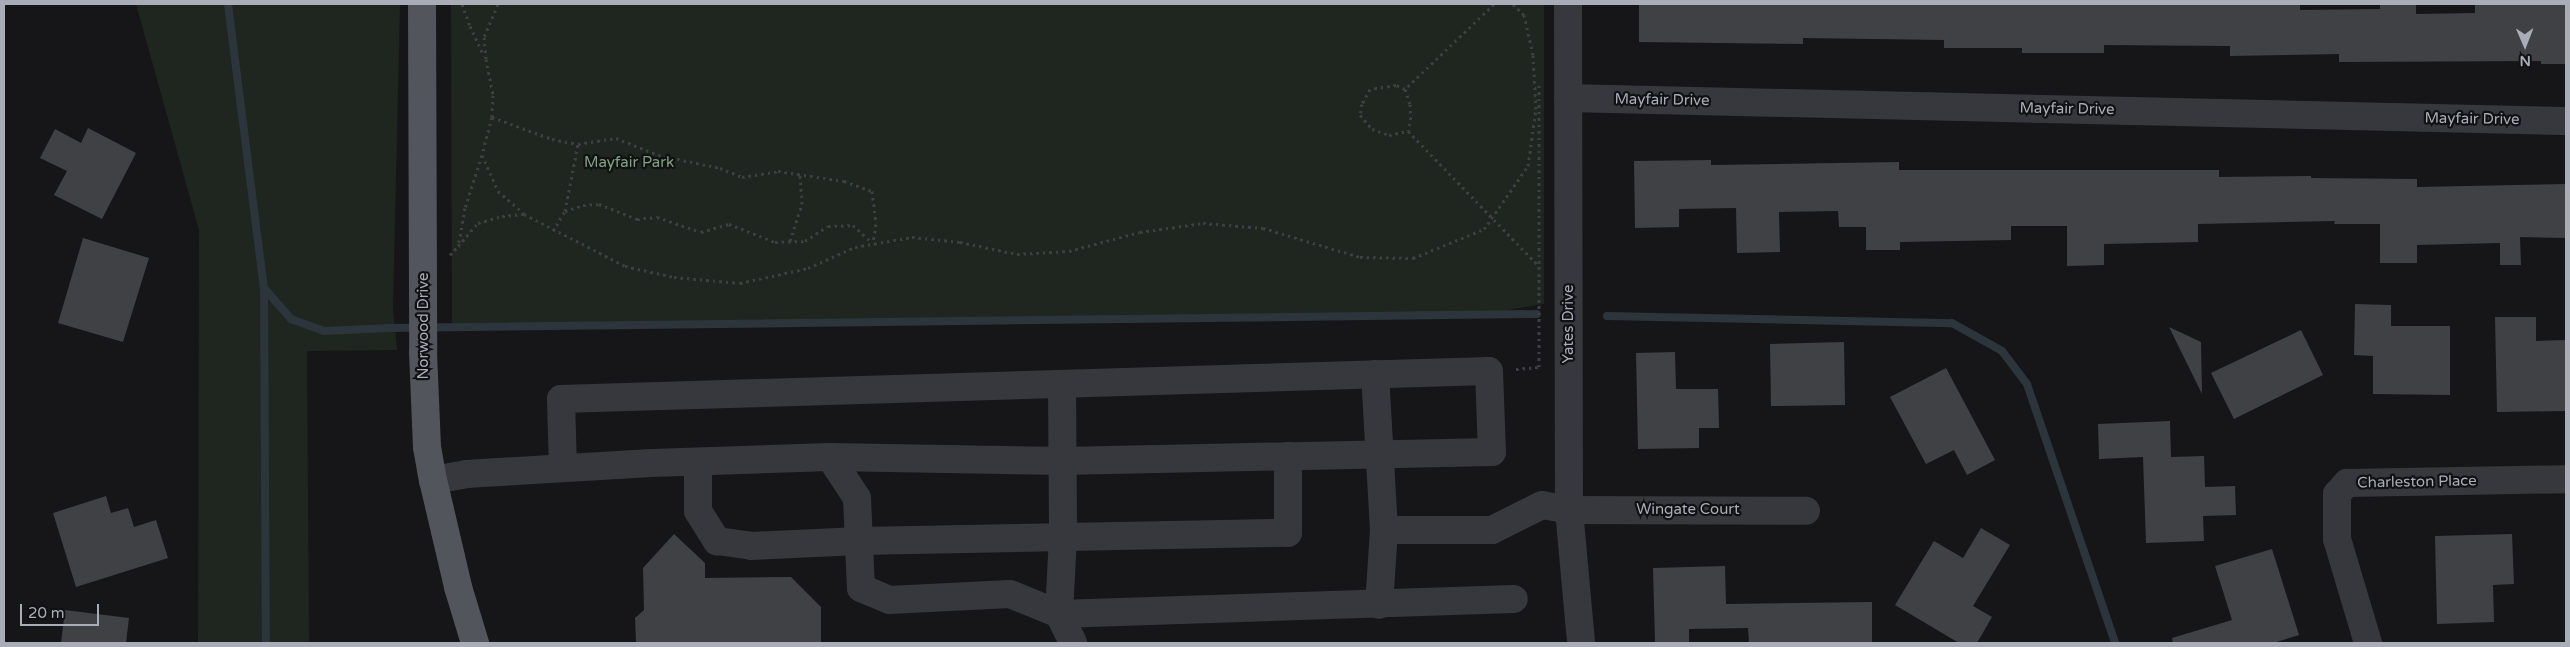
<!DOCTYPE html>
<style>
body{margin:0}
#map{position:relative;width:2570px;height:647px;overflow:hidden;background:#161618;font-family:"Varela Round",sans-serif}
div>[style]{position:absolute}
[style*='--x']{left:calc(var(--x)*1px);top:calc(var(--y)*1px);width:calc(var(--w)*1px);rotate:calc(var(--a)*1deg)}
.green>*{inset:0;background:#1e261f}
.stream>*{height:8px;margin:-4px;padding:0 4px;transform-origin:4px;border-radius:4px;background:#2c353c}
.building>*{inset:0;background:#404145}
.path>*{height:3px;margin-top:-1.5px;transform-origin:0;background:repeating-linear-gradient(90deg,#3d3f44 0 2.5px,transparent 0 6.5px)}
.minor>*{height:28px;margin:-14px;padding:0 14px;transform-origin:14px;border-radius:14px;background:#37383d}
.major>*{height:28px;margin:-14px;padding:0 14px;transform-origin:14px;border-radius:14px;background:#53555c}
span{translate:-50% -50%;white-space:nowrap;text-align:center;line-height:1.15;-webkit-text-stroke:4.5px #111113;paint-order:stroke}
.street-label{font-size:15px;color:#a8adb8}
.park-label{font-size:15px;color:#7fa381}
.frame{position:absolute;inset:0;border:5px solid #a8adb8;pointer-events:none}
.north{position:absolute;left:2500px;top:20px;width:50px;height:50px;-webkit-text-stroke:4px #111113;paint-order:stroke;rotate:179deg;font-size:14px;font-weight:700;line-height:20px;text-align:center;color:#a8adb8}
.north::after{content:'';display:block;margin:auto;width:18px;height:22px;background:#a8adb8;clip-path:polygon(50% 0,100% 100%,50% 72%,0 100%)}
.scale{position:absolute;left:20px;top:604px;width:79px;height:22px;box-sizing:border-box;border:2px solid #a8adb8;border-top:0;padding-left:6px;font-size:15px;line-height:18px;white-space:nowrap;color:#a8adb8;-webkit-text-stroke:4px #111113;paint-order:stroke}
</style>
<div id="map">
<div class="green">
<i style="clip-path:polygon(136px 4px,400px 4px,393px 309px,397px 350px,307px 351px,309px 643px,198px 643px,199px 230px)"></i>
<i style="clip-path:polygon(451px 4px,1544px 4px,1544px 304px,1470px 316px,711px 321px,452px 327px)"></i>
</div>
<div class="stream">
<i style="--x:228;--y:4;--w:286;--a:82.8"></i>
<i style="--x:264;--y:288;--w:355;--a:89.7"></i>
<i style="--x:264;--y:288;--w:41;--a:48.9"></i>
<i style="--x:291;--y:319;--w:35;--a:20"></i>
<i style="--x:324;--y:331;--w:65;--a:-2.6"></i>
<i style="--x:389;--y:328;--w:1148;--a:-0.7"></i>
<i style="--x:1607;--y:316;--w:345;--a:1.2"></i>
<i style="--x:1952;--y:323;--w:57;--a:29.2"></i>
<i style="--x:2002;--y:351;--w:41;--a:52.9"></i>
<i style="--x:2027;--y:384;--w:274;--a:71.2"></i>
</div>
<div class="building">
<i style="clip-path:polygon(1639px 4px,2300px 4px,2300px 10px,2380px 9px,2380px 4px,2416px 4px,2416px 14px,2475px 13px,2475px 4px,2566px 4px,2566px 64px,2541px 64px,2541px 61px,2339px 62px,2339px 54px,2230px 56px,2230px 46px,2104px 45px,2104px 53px,2022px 53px,2022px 48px,1944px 48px,1944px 40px,1803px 38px,1803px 44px,1639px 42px)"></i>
<i style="clip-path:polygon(88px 128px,136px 153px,102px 219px,54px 195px,67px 171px,40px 158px,55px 129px,81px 143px)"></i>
<i style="clip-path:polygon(1711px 160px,1711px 165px,1899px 162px,1899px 170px,2219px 170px,2219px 177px,2311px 176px,2311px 178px,2417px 179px,2417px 187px,2566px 184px,2566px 238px,2520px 237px,2521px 265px,2500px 265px,2500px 243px,2417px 245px,2417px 263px,2380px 263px,2380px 224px,2334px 224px,2335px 221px,2198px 224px,2198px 242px,2104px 244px,2104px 265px,2067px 266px,2067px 226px,2011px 226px,2011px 240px,1900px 242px,1900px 250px,1866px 250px,1866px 227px,1839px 227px,1838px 211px,1779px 212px,1780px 252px,1737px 253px,1736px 208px,1679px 209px,1679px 227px,1635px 228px,1634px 161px)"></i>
<i style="clip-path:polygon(83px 238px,149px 258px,123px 342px,58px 323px)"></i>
<i style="clip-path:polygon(2355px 304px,2391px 305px,2391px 326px,2450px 326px,2450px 395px,2373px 394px,2373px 356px,2354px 355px)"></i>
<i style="clip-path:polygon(2495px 317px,2536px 317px,2536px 341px,2566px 340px,2566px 411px,2497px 412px)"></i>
<i style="clip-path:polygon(2169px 327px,2201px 342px,2202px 394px)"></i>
<i style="clip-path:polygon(2301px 330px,2323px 375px,2234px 419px,2211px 373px)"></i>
<i style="clip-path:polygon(1844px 342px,1845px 405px,1771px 406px,1770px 344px)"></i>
<i style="clip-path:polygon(1675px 352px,1676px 389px,1718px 389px,1719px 428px,1699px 428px,1699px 448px,1638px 449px,1636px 353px)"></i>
<i style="clip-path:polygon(1946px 368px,1995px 460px,1967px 475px,1954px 450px,1926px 464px,1890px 397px)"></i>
<i style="clip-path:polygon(2170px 421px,2171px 457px,2204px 456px,2205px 487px,2235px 486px,2236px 515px,2203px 516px,2204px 541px,2146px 543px,2143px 457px,2099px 459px,2098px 424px)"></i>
<i style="clip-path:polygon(106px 496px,111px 513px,128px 508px,134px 527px,156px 520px,168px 558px,76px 587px,53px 513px)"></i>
<i style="clip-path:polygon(1981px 528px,2010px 545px,1973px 606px,1992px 617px,1977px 643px,1959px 643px,1895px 605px,1934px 541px,1963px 558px)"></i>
<i style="clip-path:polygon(674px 534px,705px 563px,705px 578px,791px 577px,821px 607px,821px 643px,636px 643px,635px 618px,644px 610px,643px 568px)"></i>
<i style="clip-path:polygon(2512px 534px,2514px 584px,2493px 585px,2494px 622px,2437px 624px,2435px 536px)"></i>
<i style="clip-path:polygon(2272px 549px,2299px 635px,2273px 643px,2173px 643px,2172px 638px,2232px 620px,2215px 566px)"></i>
<i style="clip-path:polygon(1725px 566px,1726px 604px,1872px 602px,1872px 643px,1749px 643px,1748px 628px,1689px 629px,1689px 643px,1655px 643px,1653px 568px)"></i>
<i style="clip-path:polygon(65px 610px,129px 618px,126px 643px,61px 643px)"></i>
</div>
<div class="path">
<i style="--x:462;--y:4;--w:23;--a:70"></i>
<i style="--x:470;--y:26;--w:33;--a:65"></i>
<i style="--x:498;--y:4;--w:36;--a:113"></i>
<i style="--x:484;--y:37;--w:22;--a:85"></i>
<i style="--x:486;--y:59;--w:37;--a:79"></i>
<i style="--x:493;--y:95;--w:22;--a:93"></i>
<i style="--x:492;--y:117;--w:39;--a:105"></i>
<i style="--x:482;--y:155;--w:39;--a:66"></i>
<i style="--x:498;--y:191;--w:35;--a:41"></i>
<i style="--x:524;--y:214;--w:114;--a:27.2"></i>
<i style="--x:625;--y:266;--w:50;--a:12.7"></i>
<i style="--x:674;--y:277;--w:66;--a:5.2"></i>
<i style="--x:740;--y:283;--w:70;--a:-12.4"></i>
<i style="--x:808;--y:268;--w:51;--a:-24.1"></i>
<i style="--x:855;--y:247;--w:58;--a:-10"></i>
<i style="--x:912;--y:237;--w:48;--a:5.9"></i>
<i style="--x:960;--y:242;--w:58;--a:11.9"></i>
<i style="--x:1017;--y:254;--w:52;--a:-3.3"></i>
<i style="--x:1069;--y:251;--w:73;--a:-15"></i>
<i style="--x:1140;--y:232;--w:64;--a:-8.1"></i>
<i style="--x:1203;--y:223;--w:60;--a:4.8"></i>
<i style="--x:1263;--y:228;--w:101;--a:16.6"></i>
<i style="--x:1360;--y:257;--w:53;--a:1.1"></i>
<i style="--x:1413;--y:258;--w:77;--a:-22.2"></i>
<i style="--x:1484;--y:229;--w:77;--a:-55.1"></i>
<i style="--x:1528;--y:166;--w:58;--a:-82"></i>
<i style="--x:1536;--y:109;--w:54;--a:-93.2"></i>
<i style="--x:1533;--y:55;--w:41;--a:-102.7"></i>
<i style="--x:1524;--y:15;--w:16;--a:-135"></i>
<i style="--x:1494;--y:4;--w:123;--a:136.3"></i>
<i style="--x:1405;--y:89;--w:10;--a:-156"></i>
<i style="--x:1396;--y:85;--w:26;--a:171"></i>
<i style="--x:1370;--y:89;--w:17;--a:118"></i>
<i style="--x:1362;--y:104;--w:11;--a:100"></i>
<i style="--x:1360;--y:115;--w:18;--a:49"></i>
<i style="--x:1372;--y:129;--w:18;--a:19"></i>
<i style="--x:1389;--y:135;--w:19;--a:-12"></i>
<i style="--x:1408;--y:131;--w:187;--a:45.9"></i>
<i style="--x:1405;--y:89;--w:16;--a:72"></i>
<i style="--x:1410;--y:104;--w:13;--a:86"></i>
<i style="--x:1411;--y:117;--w:14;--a:102"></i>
<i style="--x:492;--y:117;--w:64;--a:20.1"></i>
<i style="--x:552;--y:139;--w:26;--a:11"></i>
<i style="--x:578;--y:144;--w:38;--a:-9"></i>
<i style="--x:616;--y:138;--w:45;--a:22"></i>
<i style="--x:658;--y:155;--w:63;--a:11.8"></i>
<i style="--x:720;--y:168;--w:24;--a:22"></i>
<i style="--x:742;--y:177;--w:36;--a:-9"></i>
<i style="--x:778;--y:171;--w:67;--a:8.6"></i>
<i style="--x:844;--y:181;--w:30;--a:20"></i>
<i style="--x:872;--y:191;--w:33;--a:83"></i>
<i style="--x:876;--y:224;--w:20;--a:99"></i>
<i style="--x:482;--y:155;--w:56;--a:107.8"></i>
<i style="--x:465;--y:208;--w:39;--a:100"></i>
<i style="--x:458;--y:246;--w:30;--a:-49"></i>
<i style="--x:478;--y:223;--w:25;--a:-16"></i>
<i style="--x:502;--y:216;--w:22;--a:-5"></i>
<i style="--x:565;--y:211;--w:19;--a:-18"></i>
<i style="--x:583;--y:205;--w:16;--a:-4"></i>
<i style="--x:599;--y:204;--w:41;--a:21.5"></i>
<i style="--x:637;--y:219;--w:20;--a:-6"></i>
<i style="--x:657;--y:217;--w:46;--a:18.8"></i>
<i style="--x:701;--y:232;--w:29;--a:-16"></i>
<i style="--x:729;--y:224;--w:49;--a:21.4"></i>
<i style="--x:775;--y:242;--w:30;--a:-2"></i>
<i style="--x:805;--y:241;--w:27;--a:-33"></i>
<i style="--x:828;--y:226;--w:25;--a:-2"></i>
<i style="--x:853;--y:225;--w:26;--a:43"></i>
<i style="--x:553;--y:231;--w:23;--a:-59"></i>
<i style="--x:565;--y:211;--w:68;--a:-79"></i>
<i style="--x:790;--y:241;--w:39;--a:-72"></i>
<i style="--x:802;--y:204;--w:29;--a:-94"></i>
<i style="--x:450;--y:255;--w:12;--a:-48"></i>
<i style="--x:1516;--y:369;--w:23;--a:-5"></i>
<i style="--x:1539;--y:367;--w:285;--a:-90"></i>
</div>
<div class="minor">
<i style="--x:1568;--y:4;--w:506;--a:89.89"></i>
<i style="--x:1569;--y:510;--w:134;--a:84.8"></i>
<i style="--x:1568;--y:98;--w:998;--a:1.32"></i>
<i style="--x:1375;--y:374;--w:156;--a:86.7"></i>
<i style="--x:1384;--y:530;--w:75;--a:93.8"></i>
<i style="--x:1062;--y:384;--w:153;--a:89.6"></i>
<i style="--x:1063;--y:537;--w:77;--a:93"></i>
<i style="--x:1059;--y:614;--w:455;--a:-1.9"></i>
<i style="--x:698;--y:462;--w:49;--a:90"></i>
<i style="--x:698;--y:511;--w:36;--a:58"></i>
<i style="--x:717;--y:541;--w:34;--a:8"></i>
<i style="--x:751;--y:546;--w:108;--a:-2.7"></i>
<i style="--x:859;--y:541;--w:429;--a:-1.1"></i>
<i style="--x:1288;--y:533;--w:77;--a:-90"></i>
<i style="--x:563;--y:468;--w:69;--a:-91.7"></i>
<i style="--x:561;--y:399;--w:928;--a:-1.73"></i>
<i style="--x:1489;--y:371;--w:81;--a:87.9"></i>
<i style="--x:1492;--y:452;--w:429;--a:178.8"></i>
<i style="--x:1063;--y:461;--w:233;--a:-179"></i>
<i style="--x:433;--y:480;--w:34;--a:-10"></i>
<i style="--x:466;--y:474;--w:186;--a:-3.4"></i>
<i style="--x:652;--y:463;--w:178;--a:-1.9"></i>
<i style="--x:830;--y:457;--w:49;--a:56.6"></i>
<i style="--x:857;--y:498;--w:90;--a:87.5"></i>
<i style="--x:861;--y:588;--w:30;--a:23"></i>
<i style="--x:889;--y:600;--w:121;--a:-2.8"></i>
<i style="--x:1010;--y:594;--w:53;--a:22.2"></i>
<i style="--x:1059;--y:614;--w:32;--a:64"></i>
<i style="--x:1384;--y:530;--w:108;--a:0"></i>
<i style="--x:1492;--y:530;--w:56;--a:-26.6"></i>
<i style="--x:1542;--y:505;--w:27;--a:10"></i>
<i style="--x:1569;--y:510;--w:237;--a:0.2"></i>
<i style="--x:2368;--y:643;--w:109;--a:-106.6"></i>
<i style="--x:2337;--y:539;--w:45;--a:-90"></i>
<i style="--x:2337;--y:494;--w:15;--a:-48"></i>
<i style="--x:2347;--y:483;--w:219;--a:-1"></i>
</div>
<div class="major">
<i style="--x:422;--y:4;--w:348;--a:89.8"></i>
<i style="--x:423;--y:352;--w:95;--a:87.6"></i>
<i style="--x:427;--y:447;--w:34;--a:80"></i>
<i style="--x:433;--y:480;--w:110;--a:76.8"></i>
<i style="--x:458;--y:587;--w:59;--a:73.1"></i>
</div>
<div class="street-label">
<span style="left:1662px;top:100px;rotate:1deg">Mayfair Drive</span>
<span style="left:2067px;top:109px;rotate:1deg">Mayfair Drive</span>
<span style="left:2472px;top:119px;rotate:1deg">Mayfair Drive</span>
<span style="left:1569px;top:324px;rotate:-90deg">Yates Drive</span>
<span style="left:424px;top:326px;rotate:-90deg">Norwood Drive</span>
<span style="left:2417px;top:482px;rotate:-1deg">Charleston Place</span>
<span style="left:1688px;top:510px">Wingate Court</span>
</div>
<div class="park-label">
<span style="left:629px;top:163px">Mayfair Park</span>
</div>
<div class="frame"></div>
<div class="north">N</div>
<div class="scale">20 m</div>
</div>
